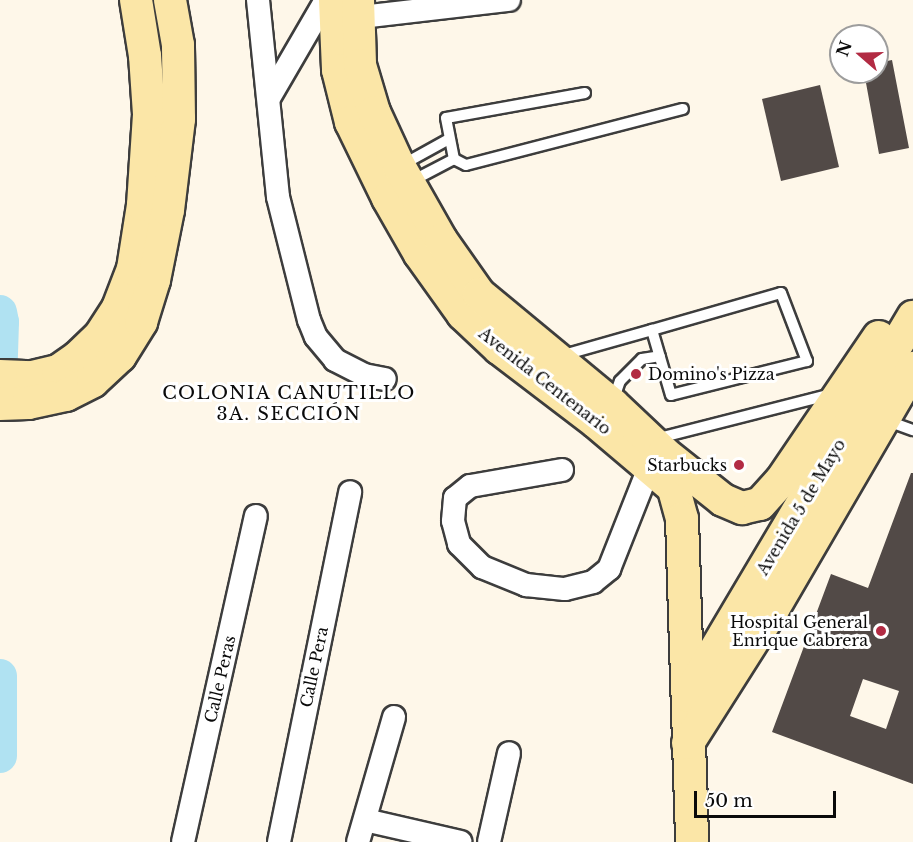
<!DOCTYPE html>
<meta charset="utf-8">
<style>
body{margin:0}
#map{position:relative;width:913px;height:842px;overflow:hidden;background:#fef7e9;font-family:"Libre Baskerville",serif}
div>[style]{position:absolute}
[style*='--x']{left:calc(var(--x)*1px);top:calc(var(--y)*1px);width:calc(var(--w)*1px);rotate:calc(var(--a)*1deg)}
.river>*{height:34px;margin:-17px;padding:0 17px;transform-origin:17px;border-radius:17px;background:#b0e2f2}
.building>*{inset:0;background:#524a47}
.roads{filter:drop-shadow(2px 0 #3d3d3d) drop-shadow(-2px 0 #3d3d3d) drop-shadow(0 2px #3d3d3d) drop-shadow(0 -2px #3d3d3d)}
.lane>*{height:10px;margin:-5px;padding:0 5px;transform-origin:5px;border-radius:5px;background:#fff}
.street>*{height:22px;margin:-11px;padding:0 11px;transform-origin:11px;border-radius:11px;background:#fff}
.secondary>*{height:32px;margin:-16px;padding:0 16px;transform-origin:16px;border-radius:16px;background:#fbe6a7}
.dots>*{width:16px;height:16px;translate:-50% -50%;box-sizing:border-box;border:3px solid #fff;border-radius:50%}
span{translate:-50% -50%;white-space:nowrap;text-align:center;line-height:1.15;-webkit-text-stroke:6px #fff;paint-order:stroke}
.poi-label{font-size:16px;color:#0a0a0a}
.left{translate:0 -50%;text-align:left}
.right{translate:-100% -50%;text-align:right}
.street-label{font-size:16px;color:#0a0a0a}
.neighbourhood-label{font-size:18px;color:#0a0a0a;letter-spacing:1.5px}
.north{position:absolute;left:829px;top:24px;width:60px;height:60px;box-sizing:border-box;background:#fff;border:2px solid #9d9d9d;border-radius:50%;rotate:290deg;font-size:16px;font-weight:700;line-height:24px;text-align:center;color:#0a0a0a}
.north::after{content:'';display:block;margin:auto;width:21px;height:27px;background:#b22b43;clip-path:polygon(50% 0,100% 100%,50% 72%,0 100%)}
.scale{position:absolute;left:694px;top:791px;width:142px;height:27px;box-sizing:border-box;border:3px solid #0a0a0a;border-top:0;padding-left:8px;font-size:18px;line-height:21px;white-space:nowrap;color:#0a0a0a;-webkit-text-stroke:4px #fff;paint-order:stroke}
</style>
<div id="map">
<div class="river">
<i style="--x:0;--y:312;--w:10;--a:79"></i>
<i style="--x:2;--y:322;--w:63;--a:91.8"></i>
<i style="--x:0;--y:676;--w:80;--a:90"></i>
</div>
<div class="building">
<i style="clip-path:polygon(892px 60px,909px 148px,879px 154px,864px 72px,877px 72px,877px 63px)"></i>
<i style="clip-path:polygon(820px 85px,839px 167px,781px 181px,762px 99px)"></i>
<i style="clip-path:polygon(evenodd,911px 473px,913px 473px,913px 784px,772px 732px,831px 574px,868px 588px,911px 473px,863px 679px,899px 691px,886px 729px,850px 716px,863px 679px)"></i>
</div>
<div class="roads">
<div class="lane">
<i style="--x:585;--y:93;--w:141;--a:169.8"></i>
<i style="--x:446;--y:118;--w:42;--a:79"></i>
<i style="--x:454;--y:159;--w:13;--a:27"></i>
<i style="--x:466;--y:165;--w:224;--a:-14.5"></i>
<i style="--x:402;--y:165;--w:54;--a:-29"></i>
<i style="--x:410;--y:182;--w:50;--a:-27.6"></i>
<i style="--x:781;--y:293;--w:73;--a:69.1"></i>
<i style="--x:807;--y:361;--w:140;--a:166"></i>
<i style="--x:671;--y:395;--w:68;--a:-106.3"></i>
<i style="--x:652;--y:330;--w:134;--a:-16"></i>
<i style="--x:560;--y:356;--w:96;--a:-15.8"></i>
<i style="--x:613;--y:401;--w:21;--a:-71"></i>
<i style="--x:620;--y:381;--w:31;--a:-45"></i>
<i style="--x:642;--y:359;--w:18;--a:-9"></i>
<i style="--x:885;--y:420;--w:30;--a:20"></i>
<i style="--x:655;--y:439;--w:183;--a:-14.3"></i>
</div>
<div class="street">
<i style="--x:258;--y:0;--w:198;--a:84.2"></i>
<i style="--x:278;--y:197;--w:127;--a:75.9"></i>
<i style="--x:309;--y:320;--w:18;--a:68"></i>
<i style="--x:316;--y:337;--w:30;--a:50"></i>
<i style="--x:335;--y:360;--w:33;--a:27"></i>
<i style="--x:364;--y:375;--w:21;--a:11"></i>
<i style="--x:344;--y:19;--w:166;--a:-6.6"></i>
<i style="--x:269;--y:98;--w:113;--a:-59.8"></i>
<i style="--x:562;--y:470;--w:93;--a:170.1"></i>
<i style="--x:470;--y:486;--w:19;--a:141"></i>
<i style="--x:455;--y:498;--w:23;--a:95"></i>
<i style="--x:453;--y:521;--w:24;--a:75"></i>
<i style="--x:459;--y:544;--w:33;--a:45"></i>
<i style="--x:482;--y:567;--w:48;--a:22.2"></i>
<i style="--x:526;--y:585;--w:39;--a:6"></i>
<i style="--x:565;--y:589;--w:29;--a:-14"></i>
<i style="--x:593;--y:582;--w:21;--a:-39"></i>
<i style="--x:609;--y:569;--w:109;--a:-68.4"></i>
<i style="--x:649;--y:468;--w:14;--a:-45"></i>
<i style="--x:365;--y:820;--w:98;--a:12.9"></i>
<i style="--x:183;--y:842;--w:334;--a:-77.4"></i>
<i style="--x:279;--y:842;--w:357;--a:-78.5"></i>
<i style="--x:358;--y:842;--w:130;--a:-73.9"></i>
<i style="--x:489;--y:842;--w:91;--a:-77.3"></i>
</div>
<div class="secondary">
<i style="--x:335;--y:0;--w:70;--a:87.5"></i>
<i style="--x:338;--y:70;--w:54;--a:76"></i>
<i style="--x:351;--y:122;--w:85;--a:64"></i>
<i style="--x:388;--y:198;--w:64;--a:60.3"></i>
<i style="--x:420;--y:254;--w:74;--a:54.4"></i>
<i style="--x:463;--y:314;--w:50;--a:43.4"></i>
<i style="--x:499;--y:348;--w:122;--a:37.3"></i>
<i style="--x:596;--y:422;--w:96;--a:40.3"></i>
<i style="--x:358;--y:0;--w:65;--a:88.2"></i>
<i style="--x:360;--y:65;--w:49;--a:73.4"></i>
<i style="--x:374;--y:112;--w:60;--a:65.2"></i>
<i style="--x:399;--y:166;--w:85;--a:60.4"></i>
<i style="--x:441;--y:240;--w:66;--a:54.9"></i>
<i style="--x:479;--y:294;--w:173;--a:39.6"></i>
<i style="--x:612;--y:404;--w:71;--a:43.3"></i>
<i style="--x:664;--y:453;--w:68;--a:74.7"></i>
<i style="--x:682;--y:519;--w:323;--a:88.2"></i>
<i style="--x:0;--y:376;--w:32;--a:2"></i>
<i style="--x:32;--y:377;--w:27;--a:-13"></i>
<i style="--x:58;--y:371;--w:24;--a:-35"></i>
<i style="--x:78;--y:357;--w:30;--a:-44"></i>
<i style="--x:100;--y:336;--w:33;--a:-57"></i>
<i style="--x:118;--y:308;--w:42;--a:-69"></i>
<i style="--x:133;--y:269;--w:65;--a:-81.1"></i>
<i style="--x:143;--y:205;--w:91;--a:-86.2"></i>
<i style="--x:149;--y:114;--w:58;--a:-93.9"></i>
<i style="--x:145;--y:56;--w:57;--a:-99.1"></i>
<i style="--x:0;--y:404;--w:28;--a:-2"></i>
<i style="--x:28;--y:403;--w:39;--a:-12"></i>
<i style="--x:66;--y:395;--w:30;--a:-27"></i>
<i style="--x:93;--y:381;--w:37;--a:-43"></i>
<i style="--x:120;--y:356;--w:40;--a:-58"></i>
<i style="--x:141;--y:322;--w:44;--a:-72.8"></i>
<i style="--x:154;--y:280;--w:71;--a:-78.7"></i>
<i style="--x:168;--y:210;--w:92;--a:-83.1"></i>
<i style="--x:179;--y:119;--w:74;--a:-90.8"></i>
<i style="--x:178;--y:45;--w:46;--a:-100.1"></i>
<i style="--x:664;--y:453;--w:75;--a:38.5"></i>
<i style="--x:723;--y:500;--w:21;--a:23"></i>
<i style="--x:742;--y:508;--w:18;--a:-13"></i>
<i style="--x:760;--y:504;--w:31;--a:-48"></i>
<i style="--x:781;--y:481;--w:174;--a:-55.8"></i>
<i style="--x:688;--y:696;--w:441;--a:-59.3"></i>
<i style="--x:688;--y:743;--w:159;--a:-57.6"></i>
<i style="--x:773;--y:609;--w:279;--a:-59.8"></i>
</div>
</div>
<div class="dots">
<i style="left:636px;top:374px;background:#b22b43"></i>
<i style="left:739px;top:465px;background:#b22b43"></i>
<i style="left:881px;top:631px;background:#b22b43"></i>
</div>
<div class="poi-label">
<span class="left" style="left:648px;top:374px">Domino's Pizza</span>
<span class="right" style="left:727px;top:465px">Starbucks</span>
<span class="right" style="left:868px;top:631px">Hospital General<br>Enrique Cabrera</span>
</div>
<div class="street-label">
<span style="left:545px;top:381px;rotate:38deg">Avenida Centenario</span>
<span style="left:801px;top:507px;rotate:-59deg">Avenida 5 de Mayo</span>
<span style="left:314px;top:667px;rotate:-78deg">Calle Pera</span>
<span style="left:220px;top:679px;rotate:-77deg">Calle Peras</span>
</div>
<div class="neighbourhood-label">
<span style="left:289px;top:404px">COLONIA CANUTILLO<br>3A. SECCIÓN</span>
</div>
<div class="north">N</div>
<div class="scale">50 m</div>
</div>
